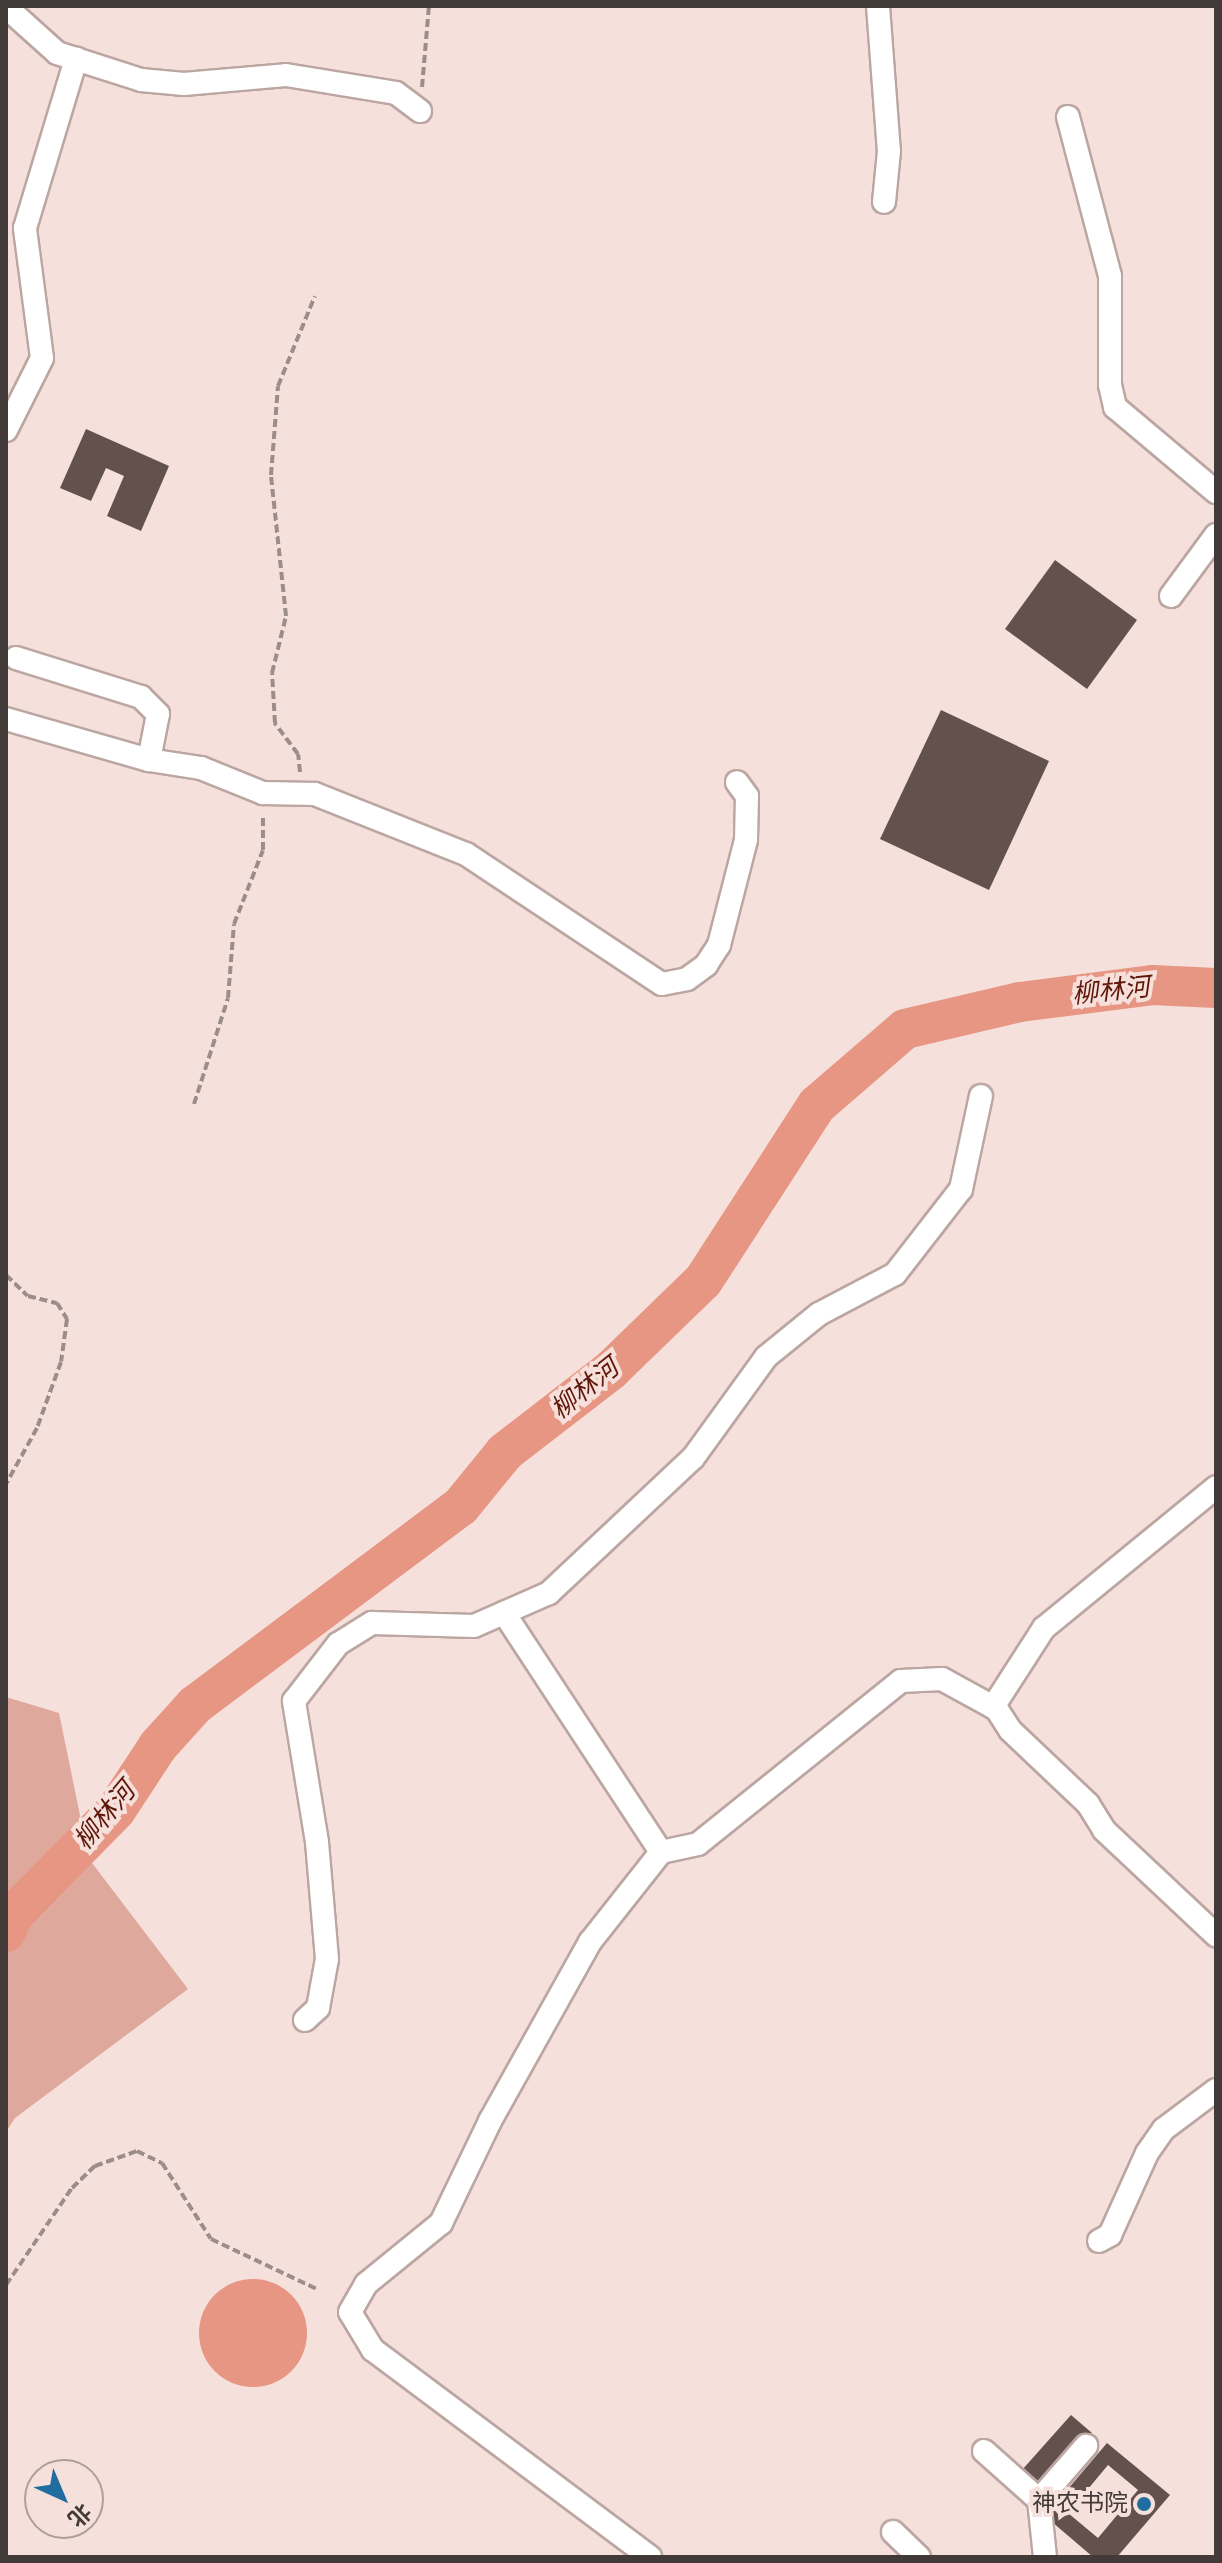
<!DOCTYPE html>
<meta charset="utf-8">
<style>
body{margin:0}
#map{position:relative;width:1222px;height:2563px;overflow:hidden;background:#f6e0db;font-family:"Work Sans","Noto Sans SC",sans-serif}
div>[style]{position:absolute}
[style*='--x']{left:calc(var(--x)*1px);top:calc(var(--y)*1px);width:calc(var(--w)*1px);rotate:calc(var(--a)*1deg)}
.green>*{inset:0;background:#dfa89c}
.water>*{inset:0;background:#e69683}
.round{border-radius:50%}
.river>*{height:40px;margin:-20px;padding:0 20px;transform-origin:20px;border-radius:20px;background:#e69683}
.building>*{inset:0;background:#63514d}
.path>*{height:4px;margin-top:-2px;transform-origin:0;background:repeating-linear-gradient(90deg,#9c8d8a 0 8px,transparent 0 12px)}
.roads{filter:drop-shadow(2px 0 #bba6a1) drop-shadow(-2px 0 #bba6a1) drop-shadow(0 2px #bba6a1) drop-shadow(0 -2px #bba6a1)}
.minor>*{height:22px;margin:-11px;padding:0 11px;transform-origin:11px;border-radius:11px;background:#fff}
.dots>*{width:22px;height:22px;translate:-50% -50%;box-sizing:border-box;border:4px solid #f6e0db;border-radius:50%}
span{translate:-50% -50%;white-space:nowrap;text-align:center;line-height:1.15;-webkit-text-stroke:8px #f6e0db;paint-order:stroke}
.poi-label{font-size:24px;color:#423a38}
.right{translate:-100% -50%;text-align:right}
.water-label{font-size:26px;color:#5e1708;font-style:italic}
.frame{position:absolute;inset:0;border:8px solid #423a38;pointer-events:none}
.north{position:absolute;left:24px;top:2459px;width:80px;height:80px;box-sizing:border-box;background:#f6e0db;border:2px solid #ae9e9a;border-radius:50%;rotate:136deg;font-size:22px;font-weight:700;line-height:32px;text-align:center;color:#423a38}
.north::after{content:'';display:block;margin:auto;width:28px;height:36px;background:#226da0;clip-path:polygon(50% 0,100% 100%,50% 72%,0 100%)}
</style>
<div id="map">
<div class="green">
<i style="clip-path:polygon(6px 1697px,59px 1713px,89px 1859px,188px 1989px,15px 2118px,6px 2132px)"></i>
</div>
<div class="water">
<i class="round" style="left:199px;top:2279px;width:108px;height:108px"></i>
</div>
<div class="river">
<i style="--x:6;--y:1932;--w:17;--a:-69"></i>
<i style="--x:12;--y:1916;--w:148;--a:-45.5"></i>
<i style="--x:116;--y:1810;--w:77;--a:-56.7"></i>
<i style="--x:158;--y:1746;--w:55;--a:-47.9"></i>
<i style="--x:195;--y:1705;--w:332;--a:-36.8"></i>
<i style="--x:461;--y:1506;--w:70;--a:-50.8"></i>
<i style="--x:505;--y:1452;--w:134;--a:-37.7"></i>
<i style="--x:611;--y:1370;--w:128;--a:-44.1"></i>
<i style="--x:703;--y:1281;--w:210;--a:-57.1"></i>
<i style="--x:817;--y:1105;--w:116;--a:-40.8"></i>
<i style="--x:905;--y:1029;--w:118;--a:-13.2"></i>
<i style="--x:1020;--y:1002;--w:133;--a:-7.3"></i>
<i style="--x:1152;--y:985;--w:64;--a:2.7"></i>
</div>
<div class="building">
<i style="clip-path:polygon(86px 429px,169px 466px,141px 531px,107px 516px,124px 476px,106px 468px,91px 501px,60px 488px)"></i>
<i style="clip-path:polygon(1055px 560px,1137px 620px,1087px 689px,1005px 629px)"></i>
<i style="clip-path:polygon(941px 710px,1049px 761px,989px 890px,880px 839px)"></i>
<i style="clip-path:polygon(1071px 2415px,1092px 2433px,1043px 2488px,1022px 2470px)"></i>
<i style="clip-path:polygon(evenodd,1107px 2443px,1170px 2495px,1117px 2557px,1093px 2557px,1045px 2516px,1107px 2443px,1108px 2465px,1138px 2490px,1098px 2538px,1068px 2513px,1108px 2465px)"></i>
</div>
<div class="path">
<i style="--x:422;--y:87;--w:81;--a:-85.1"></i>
<i style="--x:300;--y:772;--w:18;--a:-96"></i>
<i style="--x:298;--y:754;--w:39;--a:-127"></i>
<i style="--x:275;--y:723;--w:50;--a:-93.4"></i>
<i style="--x:272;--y:673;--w:59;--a:-76.2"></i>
<i style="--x:286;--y:616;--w:142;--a:-96.1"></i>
<i style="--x:271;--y:475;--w:89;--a:-85.5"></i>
<i style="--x:278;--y:386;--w:97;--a:-67.7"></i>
<i style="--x:194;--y:1104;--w:111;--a:-72.2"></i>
<i style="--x:228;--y:998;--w:74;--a:-85.4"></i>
<i style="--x:234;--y:924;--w:79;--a:-68.6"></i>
<i style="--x:263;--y:850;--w:35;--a:-90"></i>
<i style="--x:6;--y:1275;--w:30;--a:44"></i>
<i style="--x:28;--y:1296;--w:30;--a:14"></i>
<i style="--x:57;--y:1303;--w:19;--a:58"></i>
<i style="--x:67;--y:1319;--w:43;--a:97.9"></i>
<i style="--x:61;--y:1362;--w:70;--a:110"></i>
<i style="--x:37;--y:1428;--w:64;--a:119"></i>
<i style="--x:6;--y:2285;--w:117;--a:-55.8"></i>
<i style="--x:72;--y:2188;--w:32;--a:-44"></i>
<i style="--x:95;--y:2166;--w:45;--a:-19.7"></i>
<i style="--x:137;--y:2151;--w:28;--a:26"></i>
<i style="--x:162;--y:2163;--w:90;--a:57.2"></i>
<i style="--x:211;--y:2239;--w:117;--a:25.3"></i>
</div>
<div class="roads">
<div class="minor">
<i style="--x:878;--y:6;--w:145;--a:85.7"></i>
<i style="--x:889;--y:151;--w:51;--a:95.6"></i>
<i style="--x:6;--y:7;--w:69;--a:42"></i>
<i style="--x:57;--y:53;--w:88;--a:17.8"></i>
<i style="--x:141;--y:80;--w:43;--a:5.3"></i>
<i style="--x:184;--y:84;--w:102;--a:-5"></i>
<i style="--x:286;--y:75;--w:111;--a:9.3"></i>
<i style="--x:396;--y:93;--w:30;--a:37"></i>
<i style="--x:1068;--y:117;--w:164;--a:75.2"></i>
<i style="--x:1110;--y:276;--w:109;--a:90"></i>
<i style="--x:1110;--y:385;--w:23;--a:77"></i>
<i style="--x:1115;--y:407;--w:132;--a:40.1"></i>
<i style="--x:6;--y:430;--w:80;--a:-63.4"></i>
<i style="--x:42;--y:358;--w:131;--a:-97.5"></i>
<i style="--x:25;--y:228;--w:177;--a:-73.2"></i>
<i style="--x:1171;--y:596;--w:76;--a:-53.6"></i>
<i style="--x:16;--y:658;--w:131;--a:17.3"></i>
<i style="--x:141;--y:697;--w:24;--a:45"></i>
<i style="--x:158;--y:714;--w:47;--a:101.1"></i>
<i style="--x:6;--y:719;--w:149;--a:16"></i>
<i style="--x:149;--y:760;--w:53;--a:8.7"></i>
<i style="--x:201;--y:768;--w:67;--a:22"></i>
<i style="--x:263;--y:793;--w:52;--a:1.1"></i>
<i style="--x:315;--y:794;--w:162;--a:21.7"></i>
<i style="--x:466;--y:854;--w:235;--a:33.6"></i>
<i style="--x:662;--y:984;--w:25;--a:-11"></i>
<i style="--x:687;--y:979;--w:24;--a:-36"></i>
<i style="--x:706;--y:965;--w:24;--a:-57"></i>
<i style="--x:719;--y:945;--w:108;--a:-75.6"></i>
<i style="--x:746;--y:840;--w:44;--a:-88.7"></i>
<i style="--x:747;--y:796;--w:17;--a:-126"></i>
<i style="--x:504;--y:1613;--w:286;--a:56.7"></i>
<i style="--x:994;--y:1705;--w:30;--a:57"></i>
<i style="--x:1010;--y:1730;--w:108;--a:43.5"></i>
<i style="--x:1088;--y:1804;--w:31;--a:58"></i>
<i style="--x:1104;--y:1830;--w:154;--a:43.2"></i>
<i style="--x:305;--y:2020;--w:18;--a:-43"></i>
<i style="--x:318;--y:2008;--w:50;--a:-79.6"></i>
<i style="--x:327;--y:1959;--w:117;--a:-94.9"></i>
<i style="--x:317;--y:1842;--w:143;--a:-99.3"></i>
<i style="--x:294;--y:1701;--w:72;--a:-52.3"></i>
<i style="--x:338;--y:1644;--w:40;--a:-32"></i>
<i style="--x:372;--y:1623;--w:102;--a:1.7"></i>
<i style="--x:474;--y:1626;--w:82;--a:-23.7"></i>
<i style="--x:549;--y:1593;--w:197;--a:-43.2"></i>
<i style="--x:693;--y:1458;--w:125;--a:-54.1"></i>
<i style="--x:766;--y:1357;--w:68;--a:-39.1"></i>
<i style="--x:819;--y:1314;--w:86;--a:-27.8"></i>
<i style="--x:895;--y:1274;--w:108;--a:-52.2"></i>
<i style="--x:961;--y:1189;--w:95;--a:-77.9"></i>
<i style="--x:1099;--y:2241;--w:13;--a:-29"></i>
<i style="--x:1110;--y:2235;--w:90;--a:-65.7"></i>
<i style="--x:1147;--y:2153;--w:29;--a:-55"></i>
<i style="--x:1164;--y:2129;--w:65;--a:-36.9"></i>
<i style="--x:984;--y:2451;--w:74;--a:41.7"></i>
<i style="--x:1039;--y:2500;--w:57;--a:84"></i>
<i style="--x:1039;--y:2500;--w:72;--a:-49"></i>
<i style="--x:893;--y:2532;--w:36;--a:44"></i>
<i style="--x:650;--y:2557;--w:346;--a:-143.2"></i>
<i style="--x:373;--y:2350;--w:44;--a:-121.2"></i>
<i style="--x:350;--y:2312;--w:32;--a:-60"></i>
<i style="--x:366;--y:2284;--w:97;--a:-39.1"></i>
<i style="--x:441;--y:2223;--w:113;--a:-64.3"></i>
<i style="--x:490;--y:2121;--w:205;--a:-60.8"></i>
<i style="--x:590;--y:1942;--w:115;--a:-51.7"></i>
<i style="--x:661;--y:1852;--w:38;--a:-12"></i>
<i style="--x:698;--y:1844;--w:260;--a:-38.8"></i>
<i style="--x:901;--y:1681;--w:41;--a:-2.8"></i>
<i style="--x:942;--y:1679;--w:58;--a:28.8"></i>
<i style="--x:993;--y:1707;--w:94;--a:-57.2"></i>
<i style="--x:1044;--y:1628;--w:222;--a:-39.3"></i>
</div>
</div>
<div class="dots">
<i style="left:1144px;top:2504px;background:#226da0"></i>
</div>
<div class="poi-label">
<span class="right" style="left:1128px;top:2504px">神农书院</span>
</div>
<div class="water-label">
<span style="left:1111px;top:991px;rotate:-6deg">柳林河</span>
<span style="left:585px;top:1389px;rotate:-39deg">柳林河</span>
<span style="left:105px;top:1816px;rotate:-50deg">柳林河</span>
</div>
<div class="frame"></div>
<div class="north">北</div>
</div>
